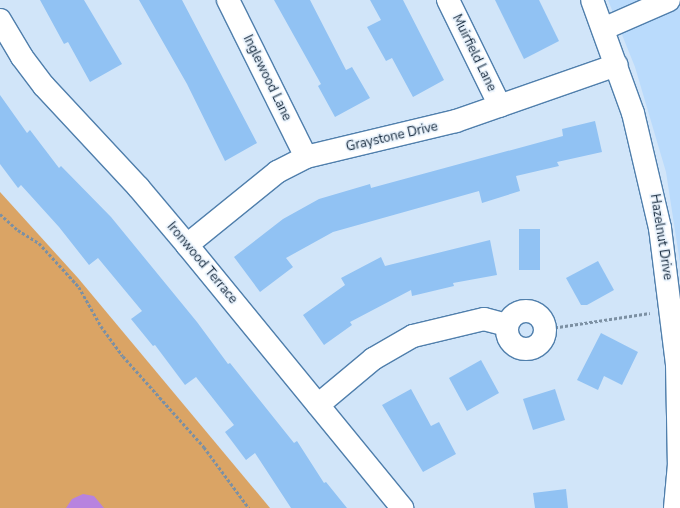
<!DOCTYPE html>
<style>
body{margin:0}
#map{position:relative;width:680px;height:508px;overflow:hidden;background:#d1e5f9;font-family:"Nunito Sans",sans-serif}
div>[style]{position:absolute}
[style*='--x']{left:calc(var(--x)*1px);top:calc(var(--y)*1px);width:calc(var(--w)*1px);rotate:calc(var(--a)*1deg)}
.built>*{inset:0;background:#badbfc}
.green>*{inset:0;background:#daa465}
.water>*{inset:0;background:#b783df}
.building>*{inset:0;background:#91c2f3}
.path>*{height:2.5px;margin-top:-1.25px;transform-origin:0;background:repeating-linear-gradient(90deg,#7c90a3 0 3px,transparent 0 5px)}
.roads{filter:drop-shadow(1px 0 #507fac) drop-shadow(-1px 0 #507fac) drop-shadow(0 1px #507fac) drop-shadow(0 -1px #507fac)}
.minor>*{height:22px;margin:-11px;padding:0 11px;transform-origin:11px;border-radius:11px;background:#fff}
.minor>.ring{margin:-11px;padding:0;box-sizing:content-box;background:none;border:22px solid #fff;border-radius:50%}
span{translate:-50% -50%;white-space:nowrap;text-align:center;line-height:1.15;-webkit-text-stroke:3px #e7f1fb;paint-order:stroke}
.street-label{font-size:13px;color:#132639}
</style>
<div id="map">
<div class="built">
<i style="clip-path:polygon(608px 0,680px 0,680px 263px,666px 172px,635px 67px)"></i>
</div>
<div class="green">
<i style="clip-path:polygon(0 192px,78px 278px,270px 508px,0 508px)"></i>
</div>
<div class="water">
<i style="clip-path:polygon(83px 494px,94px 496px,104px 508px,66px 508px,72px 499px)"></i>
</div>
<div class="building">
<i style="clip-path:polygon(40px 0,84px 0,122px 64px,90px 82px,68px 42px,64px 44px)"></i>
<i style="clip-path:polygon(139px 0,182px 0,257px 143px,225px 161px,187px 84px)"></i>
<i style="clip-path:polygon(274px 0,310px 0,346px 70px,352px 67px,370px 98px,335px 117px,318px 86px,321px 84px)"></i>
<i style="clip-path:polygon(370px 0,403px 0,444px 80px,413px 97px,392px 58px,386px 61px,367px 27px,381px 20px)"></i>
<i style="clip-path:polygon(495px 0,539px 0,559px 41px,524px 59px)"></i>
<i style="clip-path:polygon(0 95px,27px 133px,30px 130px,59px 168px,61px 166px,111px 217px,197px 322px,228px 364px,230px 363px,294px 443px,297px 441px,324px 483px,326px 482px,347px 508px,291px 508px,255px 453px,246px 460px,225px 432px,234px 425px,196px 377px,185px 385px,155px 345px,153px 346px,131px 319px,142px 311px,98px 258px,89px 265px,59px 227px,21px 185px,18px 188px,0 164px)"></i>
<i style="clip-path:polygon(595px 121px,602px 152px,557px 162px,559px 166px,516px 176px,520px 191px,482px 203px,479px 191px,333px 232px,286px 258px,293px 267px,260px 292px,234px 257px,283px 219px,319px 199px,370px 184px,371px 188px,563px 136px,562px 129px)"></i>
<i style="clip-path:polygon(519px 229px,540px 229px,540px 270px,519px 270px)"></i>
<i style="clip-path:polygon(490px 240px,497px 275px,453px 283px,454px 286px,412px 296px,411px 290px,350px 322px,352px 325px,324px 345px,303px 315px,345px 285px,341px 278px,381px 257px,385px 266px)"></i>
<i style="clip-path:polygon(598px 261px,614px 290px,587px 305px,581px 305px,566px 278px)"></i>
<i style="clip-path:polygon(601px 333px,638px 352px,622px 385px,604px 376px,598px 390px,577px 380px)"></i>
<i style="clip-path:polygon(481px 360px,499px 393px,467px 411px,449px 378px)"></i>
<i style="clip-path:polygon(411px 389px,431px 426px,439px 422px,456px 454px,423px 472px,382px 405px)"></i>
<i style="clip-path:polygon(555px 389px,565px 420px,533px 430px,523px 399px)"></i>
<i style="clip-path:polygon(566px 489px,568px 508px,535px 508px,533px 493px)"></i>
</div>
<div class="path">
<i style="--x:0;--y:214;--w:24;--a:42"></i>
<i style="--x:18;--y:230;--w:25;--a:32"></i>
<i style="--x:39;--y:243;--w:59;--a:47.7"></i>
<i style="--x:79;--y:287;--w:45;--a:60.6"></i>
<i style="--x:101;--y:326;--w:37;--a:54"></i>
<i style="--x:123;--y:356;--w:122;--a:48.3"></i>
<i style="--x:204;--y:447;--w:76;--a:53.6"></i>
<i style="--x:545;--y:329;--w:106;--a:-8.7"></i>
</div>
<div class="roads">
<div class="minor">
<i style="--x:228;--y:0;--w:175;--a:63.6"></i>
<i style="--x:448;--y:0;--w:118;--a:63.9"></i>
<i style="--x:592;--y:0;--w:120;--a:70.1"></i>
<i style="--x:633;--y:113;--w:118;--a:76.8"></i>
<i style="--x:660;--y:228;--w:137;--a:82.9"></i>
<i style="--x:677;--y:364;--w:100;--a:88.9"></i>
<i style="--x:679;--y:464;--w:44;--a:95.2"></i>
<i style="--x:0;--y:20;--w:43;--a:59.3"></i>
<i style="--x:22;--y:57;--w:36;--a:53"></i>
<i style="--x:44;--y:86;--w:139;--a:47"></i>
<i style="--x:139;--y:188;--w:75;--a:49.9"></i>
<i style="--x:187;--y:245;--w:340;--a:50.7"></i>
<i style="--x:603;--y:29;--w:72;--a:-23.7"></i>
<i style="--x:187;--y:245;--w:116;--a:-39"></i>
<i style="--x:277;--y:172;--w:33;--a:-27"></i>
<i style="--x:306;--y:157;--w:154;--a:-13.5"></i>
<i style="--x:456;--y:121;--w:170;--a:-19.2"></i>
<i class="ring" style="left:507px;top:311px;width:16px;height:16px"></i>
<i style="--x:318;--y:405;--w:72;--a:-39.9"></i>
<i style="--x:373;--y:359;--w:46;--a:-29.9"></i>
<i style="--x:413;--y:336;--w:73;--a:-13.5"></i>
<i style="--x:484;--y:319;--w:24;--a:15"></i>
</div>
</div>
<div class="street-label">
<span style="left:474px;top:53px;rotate:64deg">Muirfield Lane</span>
<span style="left:267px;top:78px;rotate:64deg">Inglewood Lane</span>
<span style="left:392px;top:137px;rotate:-13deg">Graystone Drive</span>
<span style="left:661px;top:237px;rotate:81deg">Hazelnut Drive</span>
<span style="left:202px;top:263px;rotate:50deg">Ironwood Terrace</span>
</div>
</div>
